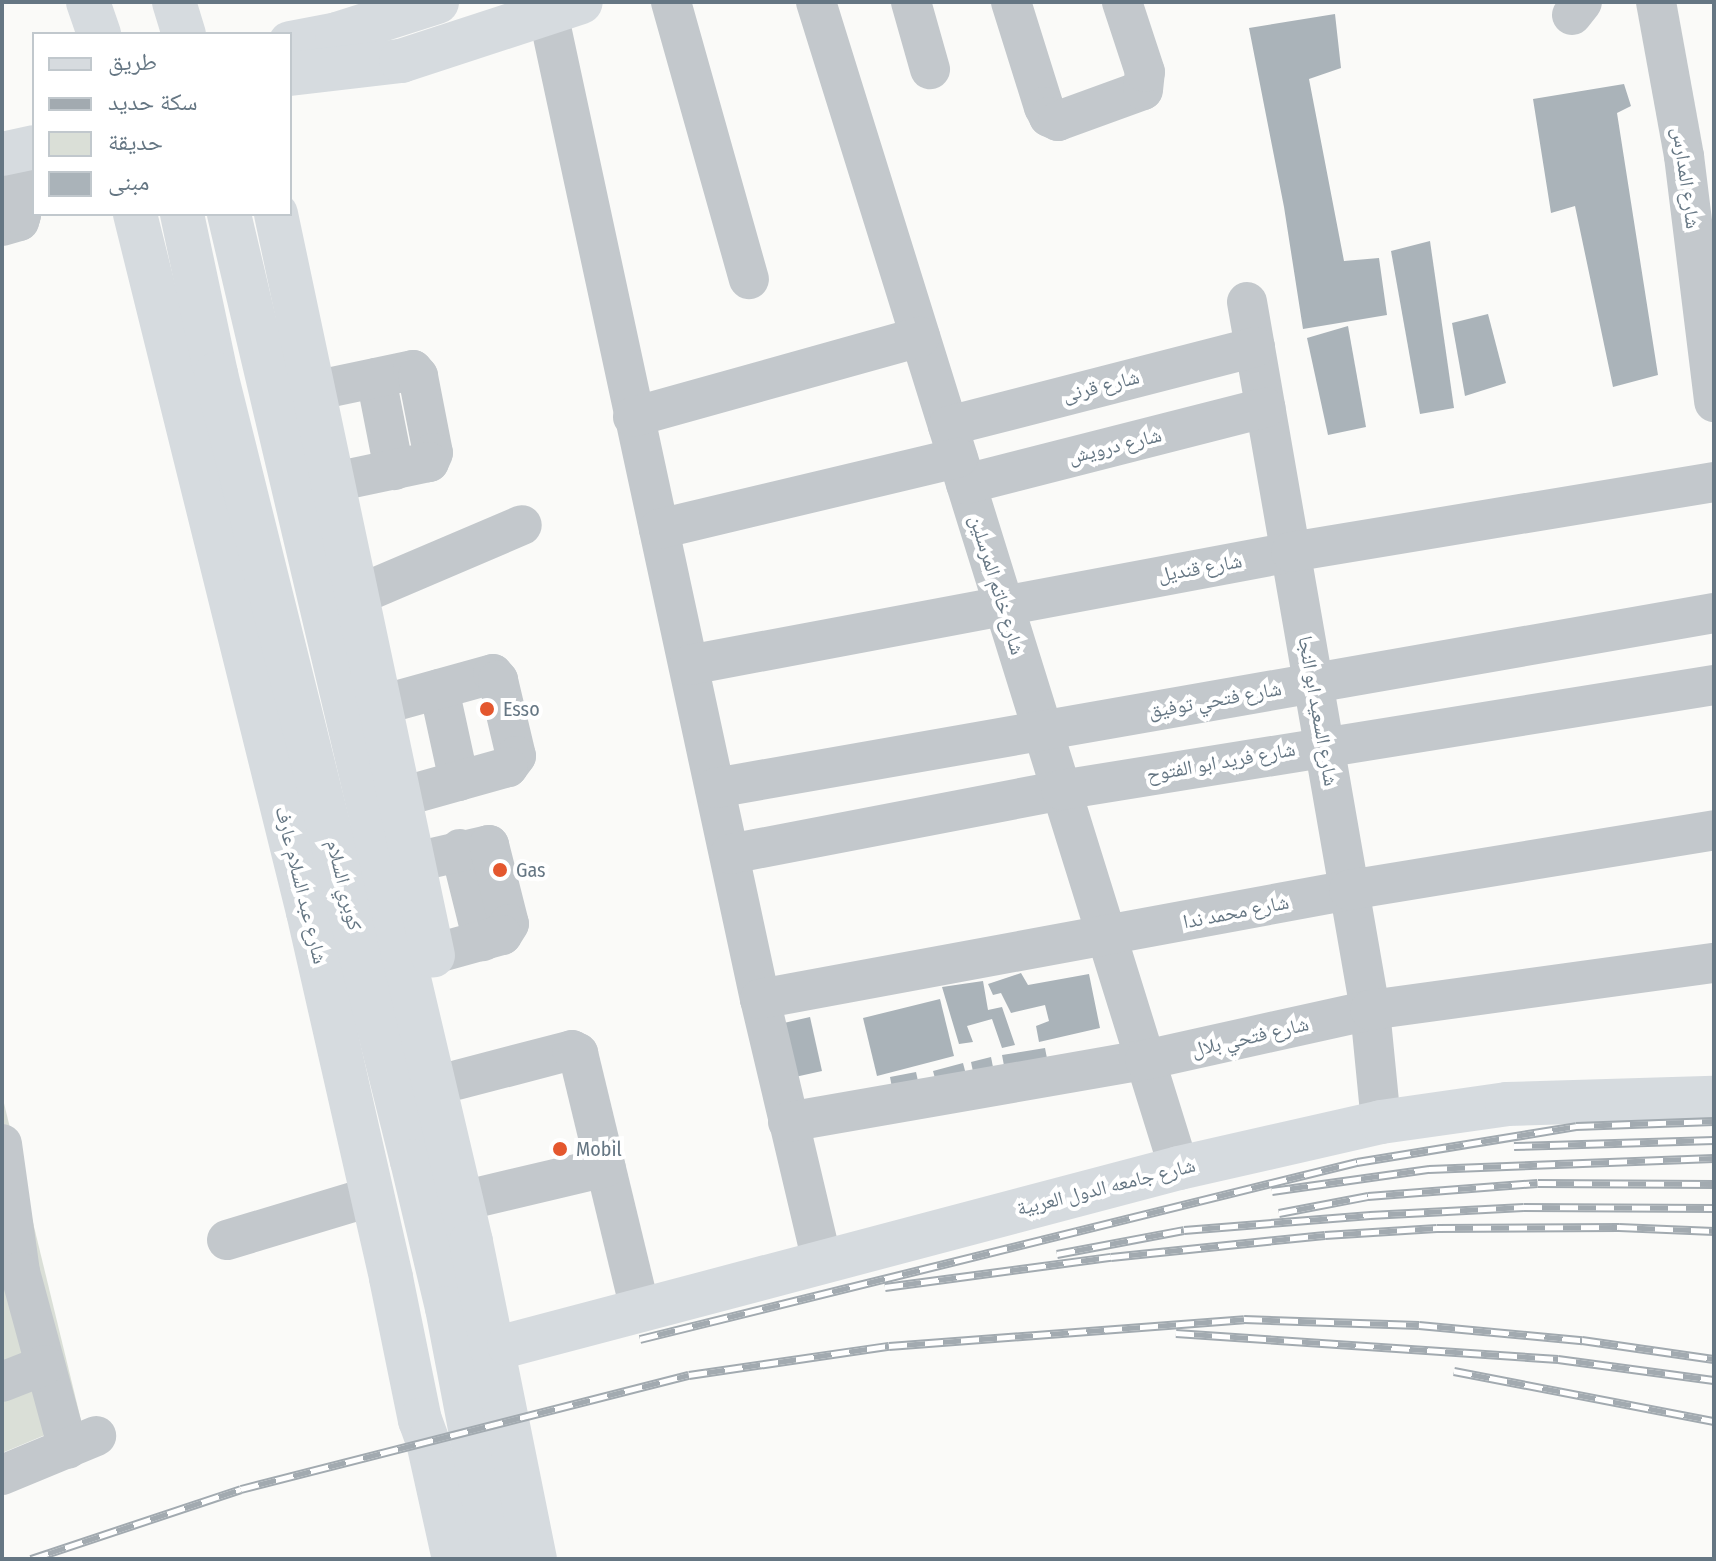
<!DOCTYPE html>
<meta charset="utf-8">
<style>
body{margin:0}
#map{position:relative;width:1716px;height:1561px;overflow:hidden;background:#fafaf8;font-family:"Fira Sans Condensed","Noto Naskh Arabic",sans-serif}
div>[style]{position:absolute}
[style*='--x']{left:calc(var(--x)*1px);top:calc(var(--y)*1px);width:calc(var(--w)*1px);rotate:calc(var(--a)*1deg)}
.green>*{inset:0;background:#dadfd7}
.building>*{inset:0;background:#aab3b9}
.minor>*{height:40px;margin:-20px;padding:0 20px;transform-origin:20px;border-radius:20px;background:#c3c8cc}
.major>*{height:44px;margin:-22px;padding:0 22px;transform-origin:22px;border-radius:22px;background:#d6dbdf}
.rail>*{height:9px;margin-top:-4.5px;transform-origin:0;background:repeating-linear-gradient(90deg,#fff 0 18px,#a2aab0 0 36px);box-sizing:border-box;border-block:2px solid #a2aab0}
.dots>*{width:22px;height:22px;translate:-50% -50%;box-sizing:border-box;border:4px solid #fff;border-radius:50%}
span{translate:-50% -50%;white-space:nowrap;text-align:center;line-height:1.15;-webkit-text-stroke:8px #fff;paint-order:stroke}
.street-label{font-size:20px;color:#657683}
.poi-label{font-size:20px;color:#657683}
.left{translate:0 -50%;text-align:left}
.frame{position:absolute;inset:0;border:4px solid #657683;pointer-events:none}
.legend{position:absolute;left:32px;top:32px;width:260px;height:184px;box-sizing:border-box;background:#fff;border:2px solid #c1c8cd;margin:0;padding:10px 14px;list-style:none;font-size:24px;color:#657683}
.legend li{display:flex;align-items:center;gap:16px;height:40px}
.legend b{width:40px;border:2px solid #c1c8cd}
</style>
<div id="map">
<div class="green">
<i style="clip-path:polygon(2px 1095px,81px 1420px,2px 1453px)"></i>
</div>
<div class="building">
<i style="clip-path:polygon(1335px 14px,1341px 68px,1309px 79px,1344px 261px,1379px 258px,1387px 315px,1303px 329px,1284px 207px,1249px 28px)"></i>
<i style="clip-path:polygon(1624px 84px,1631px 106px,1617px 113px,1658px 375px,1613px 387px,1575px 206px,1551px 213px,1533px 99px)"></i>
<i style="clip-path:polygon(1430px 241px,1454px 408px,1420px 414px,1391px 251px)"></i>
<i style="clip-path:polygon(1488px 314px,1506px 383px,1465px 396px,1452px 323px)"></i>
<i style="clip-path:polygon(1348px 326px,1366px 427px,1328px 435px,1307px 338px)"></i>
<i style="clip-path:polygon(1021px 973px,1028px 985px,1089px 974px,1100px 1028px,1039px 1042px,1036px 1026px,1049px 1021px,1045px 1005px,1011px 1013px,1001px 993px,993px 995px,988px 984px)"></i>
<i style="clip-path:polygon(983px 981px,988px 1010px,1002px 1007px,1015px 1045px,1002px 1048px,992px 1019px,967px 1026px,973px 1042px,959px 1044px,942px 987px)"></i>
<i style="clip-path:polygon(940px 999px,954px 1056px,877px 1076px,863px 1018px)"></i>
<i style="clip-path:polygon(810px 1017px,822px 1071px,786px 1079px,775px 1025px)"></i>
<i style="clip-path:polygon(1045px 1048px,1050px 1074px,1007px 1082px,1002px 1055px)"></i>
<i style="clip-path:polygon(991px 1057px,996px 1082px,976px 1086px,971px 1062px)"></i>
<i style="clip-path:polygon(963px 1063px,969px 1086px,939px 1093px,933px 1071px)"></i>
<i style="clip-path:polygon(916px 1072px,923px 1104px,896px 1109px,890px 1077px)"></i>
</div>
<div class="minor">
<i style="--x:671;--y:2;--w:288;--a:74.3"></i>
<i style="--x:816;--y:2;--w:1221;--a:72.71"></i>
<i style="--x:911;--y:2;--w:70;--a:74.2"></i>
<i style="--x:1011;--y:2;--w:110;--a:72.6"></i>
<i style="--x:1044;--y:107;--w:11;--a:63"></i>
<i style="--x:1049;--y:117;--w:10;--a:24"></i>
<i style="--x:1058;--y:121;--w:90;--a:-20"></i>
<i style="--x:1143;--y:90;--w:18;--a:-84"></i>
<i style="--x:1145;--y:72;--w:74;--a:-108.2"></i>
<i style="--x:1656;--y:2;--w:157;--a:79.7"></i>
<i style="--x:1684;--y:156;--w:248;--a:83"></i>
<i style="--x:548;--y:13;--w:1009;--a:77.87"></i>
<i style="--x:760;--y:999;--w:269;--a:76.7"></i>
<i style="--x:1572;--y:15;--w:16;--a:-52"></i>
<i style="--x:2;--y:226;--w:18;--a:-16"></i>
<i style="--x:19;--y:221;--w:6;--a:-72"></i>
<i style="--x:21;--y:215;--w:63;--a:-101.8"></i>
<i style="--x:1247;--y:302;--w:719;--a:80.14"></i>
<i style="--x:1370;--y:1010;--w:113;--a:84.4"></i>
<i style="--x:376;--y:378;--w:94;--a:78.9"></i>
<i style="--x:313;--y:391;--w:102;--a:-11.9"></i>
<i style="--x:413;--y:370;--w:8;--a:50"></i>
<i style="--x:418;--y:376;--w:78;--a:79"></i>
<i style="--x:433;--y:453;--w:10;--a:114"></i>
<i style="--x:429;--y:462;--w:97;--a:168.1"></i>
<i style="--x:633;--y:417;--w:298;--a:-15.6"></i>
<i style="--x:948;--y:426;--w:317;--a:-14.4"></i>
<i style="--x:966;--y:484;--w:309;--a:-14.3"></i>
<i style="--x:659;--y:529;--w:307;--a:-13.4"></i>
<i style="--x:358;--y:595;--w:178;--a:-23.1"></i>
<i style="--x:689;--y:665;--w:613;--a:-10.63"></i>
<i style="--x:1291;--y:552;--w:429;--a:-9.4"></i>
<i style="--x:439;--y:689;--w:94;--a:77.7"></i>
<i style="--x:381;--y:705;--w:116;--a:-15.5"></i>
<i style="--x:493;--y:674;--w:8;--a:50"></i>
<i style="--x:498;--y:680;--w:78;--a:76.7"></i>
<i style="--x:516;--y:756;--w:14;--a:126"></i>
<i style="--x:508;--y:767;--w:111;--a:164.3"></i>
<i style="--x:715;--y:788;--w:1014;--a:-9.94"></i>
<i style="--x:460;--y:849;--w:95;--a:76"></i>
<i style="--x:730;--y:854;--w:337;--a:-10.9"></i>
<i style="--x:1061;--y:790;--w:661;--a:-9.13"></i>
<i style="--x:415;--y:862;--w:76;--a:-12.9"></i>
<i style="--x:489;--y:845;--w:81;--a:75.8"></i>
<i style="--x:509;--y:924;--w:13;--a:122"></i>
<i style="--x:502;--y:935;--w:72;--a:164.6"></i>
<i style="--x:760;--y:999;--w:599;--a:-10.48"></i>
<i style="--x:1349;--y:890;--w:370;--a:-9.3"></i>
<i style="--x:457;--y:1080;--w:119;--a:-14.6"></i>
<i style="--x:572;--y:1050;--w:7;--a:27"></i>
<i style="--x:578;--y:1053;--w:264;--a:76.4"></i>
<i style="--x:788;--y:1122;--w:362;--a:-9.9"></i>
<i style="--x:1145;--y:1060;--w:230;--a:-12.5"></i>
<i style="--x:1370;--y:1010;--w:347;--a:-7.8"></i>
<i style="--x:2;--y:1144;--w:129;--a:82"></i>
<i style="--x:20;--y:1272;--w:183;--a:74.8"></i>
<i style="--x:479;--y:1197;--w:130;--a:-13.3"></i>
<i style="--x:227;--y:1240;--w:152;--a:-16.8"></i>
<i style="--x:2;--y:1382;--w:46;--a:-21.6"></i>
<i style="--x:2;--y:1475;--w:102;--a:-22.5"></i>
</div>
<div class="major">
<i style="--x:88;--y:2;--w:34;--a:71"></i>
<i style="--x:174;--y:2;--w:34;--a:73"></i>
<i style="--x:290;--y:43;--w:48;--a:-10.8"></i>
<i style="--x:337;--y:34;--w:105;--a:-17.7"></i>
<i style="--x:290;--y:74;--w:112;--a:-6.7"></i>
<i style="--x:401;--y:61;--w:189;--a:-18.1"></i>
<i style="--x:2;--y:154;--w:33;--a:-12"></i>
<i style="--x:135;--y:214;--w:719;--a:76.08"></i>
<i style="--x:308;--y:912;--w:375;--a:77.2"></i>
<i style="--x:391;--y:1278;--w:145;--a:78.5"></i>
<i style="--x:420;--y:1420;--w:23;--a:70"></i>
<i style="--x:428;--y:1442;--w:120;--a:77.5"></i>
<i style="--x:182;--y:214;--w:164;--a:78"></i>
<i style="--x:216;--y:374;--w:811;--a:76.02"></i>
<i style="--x:412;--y:1161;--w:151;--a:76.6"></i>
<i style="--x:447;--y:1308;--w:256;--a:79.2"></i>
<i style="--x:229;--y:214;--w:1056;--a:76.75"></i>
<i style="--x:471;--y:1242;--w:323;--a:78.6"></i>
<i style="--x:276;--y:214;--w:758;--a:78.05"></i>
<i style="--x:509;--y:1345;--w:693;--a:-14.8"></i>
<i style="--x:1179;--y:1168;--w:207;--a:-12.8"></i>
<i style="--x:1381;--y:1122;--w:127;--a:-8.1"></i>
<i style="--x:1507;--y:1104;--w:207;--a:-1.7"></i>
</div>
<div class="rail">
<i style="--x:1514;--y:1146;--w:200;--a:-1.7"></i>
<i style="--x:1272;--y:1191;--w:159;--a:-8"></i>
<i style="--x:1429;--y:1169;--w:285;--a:-2.2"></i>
<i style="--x:1279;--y:1213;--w:91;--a:-10.8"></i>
<i style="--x:1368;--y:1196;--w:170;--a:-4.4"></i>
<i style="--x:1538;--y:1183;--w:176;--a:0.3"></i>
<i style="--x:1057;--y:1254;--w:129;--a:-10.7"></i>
<i style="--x:1184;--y:1230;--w:187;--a:-4.6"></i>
<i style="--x:1370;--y:1215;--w:154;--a:-3"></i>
<i style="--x:1524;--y:1207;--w:190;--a:0.3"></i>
<i style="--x:885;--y:1287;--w:228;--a:-7.6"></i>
<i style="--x:1111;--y:1257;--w:215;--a:-5.9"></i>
<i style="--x:1325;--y:1235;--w:112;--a:-3.6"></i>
<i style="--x:1437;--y:1228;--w:182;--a:-0.3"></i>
<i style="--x:1619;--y:1227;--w:95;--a:2.4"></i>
<i style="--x:1176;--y:1333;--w:383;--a:3.9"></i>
<i style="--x:1558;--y:1359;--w:157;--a:7.7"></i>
<i style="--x:640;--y:1339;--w:739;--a:-13.87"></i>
<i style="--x:1357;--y:1162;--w:222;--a:-9.3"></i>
<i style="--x:1576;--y:1126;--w:138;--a:-2.1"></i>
<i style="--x:1454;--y:1371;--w:265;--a:10.9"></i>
<i style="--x:31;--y:1559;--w:221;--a:-18.4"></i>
<i style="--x:241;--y:1489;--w:462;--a:-14.3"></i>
<i style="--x:689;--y:1375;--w:202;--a:-8.3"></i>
<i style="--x:889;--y:1346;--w:356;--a:-4.3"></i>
<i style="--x:1244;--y:1319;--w:175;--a:2"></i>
<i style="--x:1419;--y:1325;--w:164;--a:5.3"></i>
<i style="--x:1582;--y:1340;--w:133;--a:8.2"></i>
</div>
<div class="dots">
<i style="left:487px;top:709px;background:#e4572e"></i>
<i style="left:500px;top:870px;background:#e4572e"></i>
<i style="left:560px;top:1149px;background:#e4572e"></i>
</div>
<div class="street-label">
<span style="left:1686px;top:178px;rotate:82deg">شارع المدارس</span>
<span style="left:1101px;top:386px;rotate:-14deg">شارع قرنى</span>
<span style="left:1115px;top:446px;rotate:-14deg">شارع درويش</span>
<span style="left:1200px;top:568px;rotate:-10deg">شارع قنديل</span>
<span style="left:997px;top:585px;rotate:73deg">شارع خاتم المرسلين</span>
<span style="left:1215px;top:700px;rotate:-10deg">شارع فتحي توفيق</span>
<span style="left:1318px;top:711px;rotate:80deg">شارع السعيد ابو النجا</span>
<span style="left:1221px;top:762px;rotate:-10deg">شارع فريد ابو الفتوح</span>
<span style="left:301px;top:885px;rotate:76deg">شارع عبد السلام عارف</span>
<span style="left:344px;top:885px;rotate:76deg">كوبري السلام</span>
<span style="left:1236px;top:912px;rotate:-11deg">شارع محمد ندا</span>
<span style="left:1250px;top:1037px;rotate:-13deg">شارع فتحي بلال</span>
<span style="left:1106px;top:1187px;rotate:-14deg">شارع جامعه الدول العربية</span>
</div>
<div class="poi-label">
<span class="left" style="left:503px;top:709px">Esso</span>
<span class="left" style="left:516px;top:870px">Gas</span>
<span class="left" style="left:576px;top:1149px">Mobil</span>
</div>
<div class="frame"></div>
<ul class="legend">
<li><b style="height:10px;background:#d6dbdf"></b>طريق</li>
<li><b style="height:10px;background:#a2aab0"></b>سكة حديد</li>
<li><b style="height:22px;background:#dadfd7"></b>حديقة</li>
<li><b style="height:22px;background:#aab3b9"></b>مبنى</li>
</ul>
</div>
